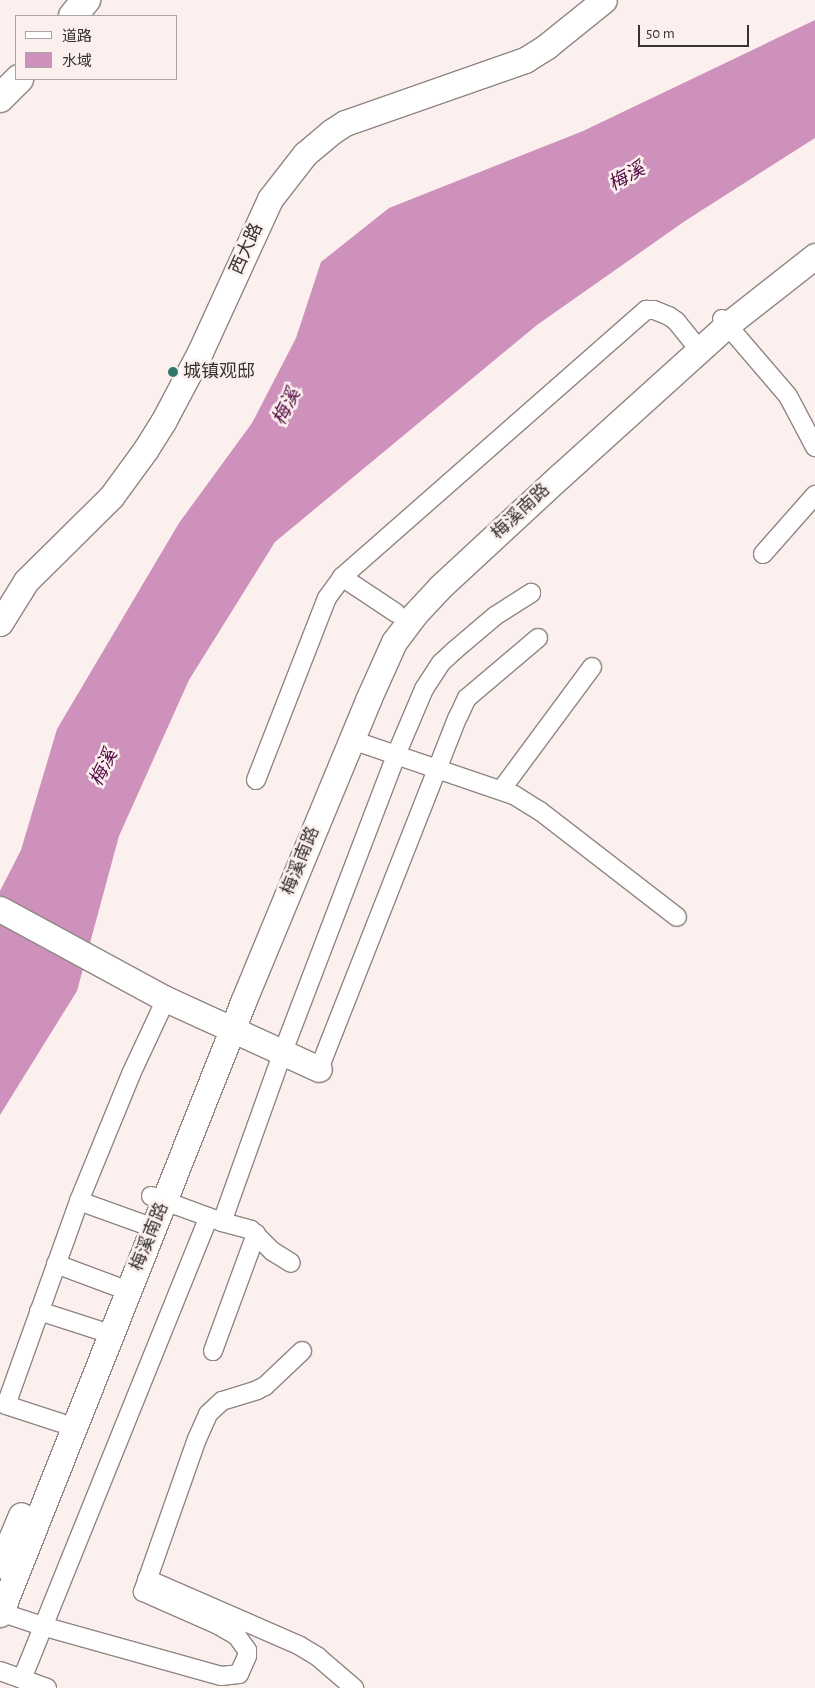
<!DOCTYPE html>
<meta charset="utf-8">
<style>
body{margin:0}
#map{position:relative;width:815px;height:1688px;overflow:hidden;background:#fbf0ed;font-family:"Alegreya Sans","Noto Sans SC",sans-serif}
div>[style]{position:absolute}
[style*='--x']{left:calc(var(--x)*1px);top:calc(var(--y)*1px);width:calc(var(--w)*1px);rotate:calc(var(--a)*1deg)}
.water>*{inset:0;background:#ce91bc}
.roads{filter:drop-shadow(1px 0 #908683) drop-shadow(-1px 0 #908683) drop-shadow(0 1px #908683) drop-shadow(0 -1px #908683)}
.street>*{height:18px;margin:-9px;padding:0 9px;transform-origin:9px;border-radius:9px;background:#fff}
.secondary>*{height:25px;margin:-12.5px;padding:0 12.5px;transform-origin:12.5px;border-radius:12.5px;background:#fff}
.primary>*{height:28px;margin:-14px;padding:0 14px;transform-origin:14px;border-radius:14px;background:#fff}
.dots>*{width:14px;height:14px;translate:-50% -50%;box-sizing:border-box;border:2px solid #fbf0ed;border-radius:50%}
span{translate:-50% -50%;white-space:nowrap;text-align:center;line-height:1.15;-webkit-text-stroke:5px #fbf0ed;paint-order:stroke}
.street-label{font-size:18px;color:#363231}
.poi-label{font-size:18px;color:#363231}
.left{translate:0 -50%;text-align:left}
.water-label{font-size:19px;color:#540a45;font-style:italic}
.legend{position:absolute;left:15px;top:15px;width:162px;height:65px;box-sizing:border-box;background:#fbf0ed;border:1px solid #aca4a2;margin:0;padding:6px 9px;list-style:none;font-size:15px;color:#363231}
.legend li{display:flex;align-items:center;gap:10px;height:25px}
.legend b{width:25px;border:1px solid #aca4a2}
.scale{position:absolute;left:638px;top:25px;width:111px;height:22px;box-sizing:border-box;border:2px solid #363231;border-top:0;padding-left:6px;font-size:15px;line-height:18px;white-space:nowrap;color:#363231;-webkit-text-stroke:4px #fbf0ed;paint-order:stroke}
</style>
<div id="map">
<div class="water">
<i style="clip-path:polygon(815px 20px,815px 138px,685px 221px,537px 325px,275px 542px,189px 680px,119px 836px,77px 991px,0 1115px,0 891px,21px 850px,57px 729px,179px 523px,252px 423px,296px 338px,321px 262px,389px 208px,583px 131px)"></i>
</div>
<div class="roads">
<div class="street">
<i style="--x:722;--y:319;--w:101;--a:49.4"></i>
<i style="--x:788;--y:396;--w:58;--a:62.1"></i>
<i style="--x:763;--y:554;--w:79;--a:-48.6"></i>
<i style="--x:342;--y:577;--w:65;--a:33.7"></i>
<i style="--x:352;--y:740;--w:171;--a:18.8"></i>
<i style="--x:514;--y:795;--w:31;--a:32"></i>
<i style="--x:540;--y:811;--w:173;--a:37.7"></i>
<i style="--x:256;--y:780;--w:195;--a:-68.7"></i>
<i style="--x:327;--y:598;--w:26;--a:-54"></i>
<i style="--x:342;--y:577;--w:405;--a:-41.3"></i>
<i style="--x:646;--y:310;--w:8;--a:0"></i>
<i style="--x:654;--y:310;--w:16;--a:22"></i>
<i style="--x:669;--y:316;--w:9;--a:36"></i>
<i style="--x:676;--y:321;--w:27;--a:51"></i>
<i style="--x:501;--y:790;--w:153;--a:-53.5"></i>
<i style="--x:319;--y:1069;--w:378;--a:-68.5"></i>
<i style="--x:458;--y:717;--w:21;--a:-65"></i>
<i style="--x:467;--y:698;--w:93;--a:-40.2"></i>
<i style="--x:151;--y:1196;--w:76;--a:20.1"></i>
<i style="--x:222;--y:1222;--w:184;--a:-70.3"></i>
<i style="--x:284;--y:1049;--w:315;--a:-69.1"></i>
<i style="--x:396;--y:755;--w:72;--a:-67"></i>
<i style="--x:424;--y:689;--w:31;--a:-57"></i>
<i style="--x:441;--y:663;--w:19;--a:-43"></i>
<i style="--x:455;--y:650;--w:52;--a:-40.4"></i>
<i style="--x:495;--y:616;--w:43;--a:-32.6"></i>
<i style="--x:79;--y:1201;--w:65;--a:19.8"></i>
<i style="--x:222;--y:1222;--w:30;--a:15"></i>
<i style="--x:251;--y:1230;--w:30;--a:45"></i>
<i style="--x:272;--y:1251;--w:22;--a:32"></i>
<i style="--x:56;--y:1264;--w:63;--a:20.4"></i>
<i style="--x:39;--y:1311;--w:62;--a:17.9"></i>
<i style="--x:213;--y:1351;--w:125;--a:-69.8"></i>
<i style="--x:61;--y:1423;--w:58;--a:-161.9"></i>
<i style="--x:6;--y:1405;--w:217;--a:-70.3"></i>
<i style="--x:79;--y:1201;--w:137;--a:-67.7"></i>
<i style="--x:131;--y:1074;--w:83;--a:-65"></i>
<i style="--x:147;--y:1579;--w:167;--a:23.6"></i>
<i style="--x:300;--y:1646;--w:21;--a:31"></i>
<i style="--x:318;--y:1657;--w:48;--a:40.7"></i>
<i style="--x:0;--y:1612;--w:44;--a:18.4"></i>
<i style="--x:42;--y:1626;--w:186;--a:15.6"></i>
<i style="--x:221;--y:1676;--w:18;--a:-6"></i>
<i style="--x:239;--y:1674;--w:20;--a:-66"></i>
<i style="--x:247;--y:1656;--w:6;--a:-90"></i>
<i style="--x:247;--y:1650;--w:17;--a:-126"></i>
<i style="--x:237;--y:1636;--w:24;--a:-150"></i>
<i style="--x:216;--y:1624;--w:80;--a:-156.3"></i>
<i style="--x:143;--y:1592;--w:162;--a:-70.6"></i>
<i style="--x:197;--y:1439;--w:27;--a:-66"></i>
<i style="--x:208;--y:1414;--w:19;--a:-43"></i>
<i style="--x:222;--y:1401;--w:37;--a:-17"></i>
<i style="--x:257;--y:1390;--w:9;--a:-27"></i>
<i style="--x:265;--y:1386;--w:51;--a:-43.4"></i>
<i style="--x:0;--y:1671;--w:50;--a:19.9"></i>
<i style="--x:22;--y:1679;--w:498;--a:-68"></i>
</div>
<div class="secondary">
<i style="--x:0;--y:623;--w:49;--a:-58.2"></i>
<i style="--x:26;--y:581;--w:120;--a:-44.7"></i>
<i style="--x:111;--y:497;--w:59;--a:-53.9"></i>
<i style="--x:146;--y:449;--w:32;--a:-58"></i>
<i style="--x:163;--y:422;--w:79;--a:-62.1"></i>
<i style="--x:200;--y:352;--w:168;--a:-65.4"></i>
<i style="--x:270;--y:199;--w:57;--a:-52.1"></i>
<i style="--x:305;--y:154;--w:34;--a:-40"></i>
<i style="--x:331;--y:132;--w:17;--a:-33"></i>
<i style="--x:345;--y:123;--w:191;--a:-19.3"></i>
<i style="--x:525;--y:60;--w:26;--a:-32"></i>
<i style="--x:547;--y:46;--w:73;--a:-38.9"></i>
<i style="--x:0;--y:909;--w:189;--a:28.5"></i>
<i style="--x:166;--y:999;--w:168;--a:24.6"></i>
<i style="--x:0;--y:1565;--w:54;--a:-67.2"></i>
<i style="--x:0;--y:1614;--w:658;--a:-68.34"></i>
<i style="--x:243;--y:1002;--w:327;--a:-67.5"></i>
<i style="--x:368;--y:700;--w:64;--a:-65.9"></i>
<i style="--x:394;--y:642;--w:34;--a:-53"></i>
<i style="--x:414;--y:615;--w:38;--a:-47"></i>
<i style="--x:440;--y:587;--w:163;--a:-42.8"></i>
<i style="--x:560;--y:476;--w:225;--a:-42.1"></i>
<i style="--x:727;--y:325;--w:112;--a:-38.1"></i>
</div>
<div class="primary">
<i style="--x:73;--y:16;--w:21;--a:-51"></i>
<i style="--x:0;--y:98;--w:27;--a:-45"></i>
</div>
</div>
<div class="dots">
<i style="left:173px;top:372px;background:#32776b"></i>
</div>
<div class="street-label">
<span style="left:247px;top:249px;rotate:-66deg">西大路</span>
<span style="left:521px;top:512px;rotate:-43deg">梅溪南路</span>
<span style="left:301px;top:861px;rotate:-68deg">梅溪南路</span>
<span style="left:150px;top:1237px;rotate:-68deg">梅溪南路</span>
</div>
<div class="poi-label">
<span class="left" style="left:183px;top:372px">城镇观邸</span>
</div>
<div class="water-label">
<span style="left:627px;top:177px;rotate:-29deg">梅溪</span>
<span style="left:287px;top:407px;rotate:-63deg">梅溪</span>
<span style="left:104px;top:768px;rotate:-63deg">梅溪</span>
</div>
<ul class="legend">
<li><b style="height:6px;background:#fff"></b>道路</li>
<li><b style="height:14px;background:#ce91bc"></b>水域</li>
</ul>
<div class="scale">50 m</div>
</div>
